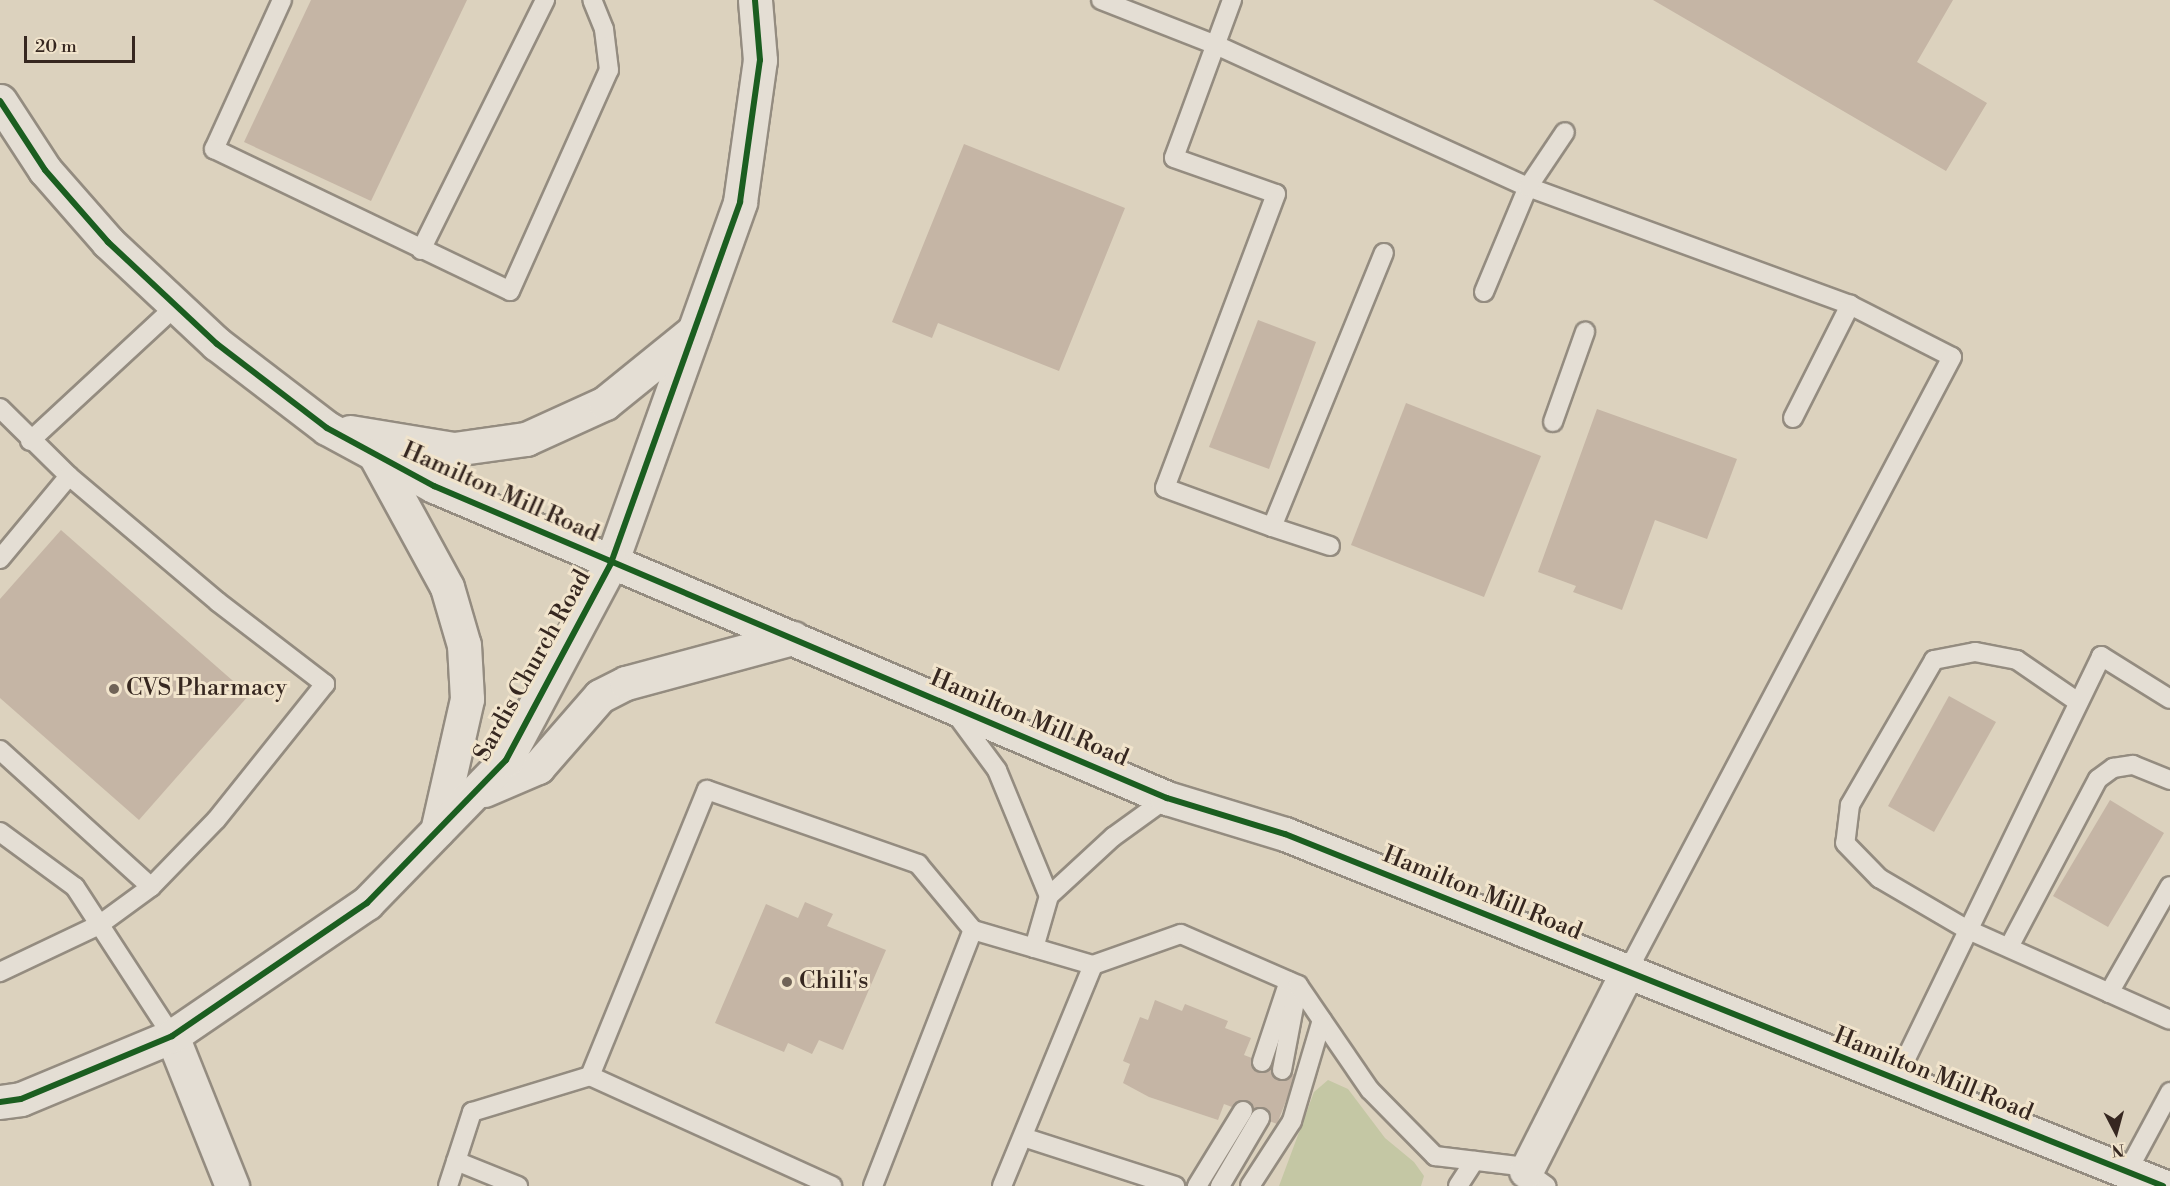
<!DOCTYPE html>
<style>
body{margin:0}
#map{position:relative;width:2170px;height:1186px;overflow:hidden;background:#dcd2be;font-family:"Libre Bodoni",serif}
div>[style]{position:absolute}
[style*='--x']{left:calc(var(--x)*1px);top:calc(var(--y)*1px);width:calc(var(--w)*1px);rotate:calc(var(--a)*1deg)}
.green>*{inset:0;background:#c4c7a4}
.building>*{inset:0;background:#c5b5a5}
.roads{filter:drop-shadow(2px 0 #948c80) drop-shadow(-2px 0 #948c80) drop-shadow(0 2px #948c80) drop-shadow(0 -2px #948c80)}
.lane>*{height:18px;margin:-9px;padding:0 9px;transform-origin:9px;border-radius:9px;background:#e4ded4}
.street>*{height:33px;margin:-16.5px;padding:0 16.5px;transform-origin:16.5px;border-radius:16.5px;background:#e4ded4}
.secondary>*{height:33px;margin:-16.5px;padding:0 16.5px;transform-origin:16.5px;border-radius:16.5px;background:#e4ded4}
.cycleway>*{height:6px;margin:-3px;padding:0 3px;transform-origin:3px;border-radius:3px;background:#1b5e20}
.dots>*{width:16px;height:16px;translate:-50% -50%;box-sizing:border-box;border:3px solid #f1e4cc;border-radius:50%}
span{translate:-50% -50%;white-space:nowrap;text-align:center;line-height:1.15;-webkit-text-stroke:6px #f1e4cc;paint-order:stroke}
.street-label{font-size:24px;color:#362720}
.poi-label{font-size:24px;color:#362720}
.left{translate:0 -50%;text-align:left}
.north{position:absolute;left:2086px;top:1102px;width:60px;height:60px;-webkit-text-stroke:4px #f1e4cc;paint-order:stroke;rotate:174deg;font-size:16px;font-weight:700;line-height:24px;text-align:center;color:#362720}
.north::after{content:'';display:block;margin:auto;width:21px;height:27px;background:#362720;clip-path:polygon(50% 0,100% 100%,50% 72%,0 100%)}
.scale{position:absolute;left:24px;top:36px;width:111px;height:27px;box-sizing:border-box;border:3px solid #362720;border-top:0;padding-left:8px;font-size:18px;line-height:21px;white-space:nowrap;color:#362720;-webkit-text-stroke:4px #f1e4cc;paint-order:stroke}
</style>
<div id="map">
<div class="green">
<i style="clip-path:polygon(1328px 1080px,1348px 1089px,1385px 1138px,1414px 1162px,1424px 1176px,1421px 1186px,1279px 1186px,1314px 1092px)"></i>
</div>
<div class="building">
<i style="clip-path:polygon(311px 0,467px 0,371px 201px,244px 142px)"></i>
<i style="clip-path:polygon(1653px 0,1953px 0,1917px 62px,1987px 103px,1946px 171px)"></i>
<i style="clip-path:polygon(964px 144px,1125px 208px,1059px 371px,938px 323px,932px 338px,892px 322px)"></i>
<i style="clip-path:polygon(1258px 320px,1316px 342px,1269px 469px,1209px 447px)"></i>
<i style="clip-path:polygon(1406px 403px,1541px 456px,1484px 597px,1351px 545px)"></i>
<i style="clip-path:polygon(1597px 409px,1737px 459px,1707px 539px,1655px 520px,1622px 610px,1573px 592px,1576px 586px,1538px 572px)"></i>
<i style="clip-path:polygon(61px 530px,249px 695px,139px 820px,0 698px,0 599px)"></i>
<i style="clip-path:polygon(1949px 696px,1996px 722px,1934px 832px,1888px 806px)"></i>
<i style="clip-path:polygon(2110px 800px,2164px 833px,2108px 927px,2053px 896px)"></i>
<i style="clip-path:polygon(805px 902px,833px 914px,827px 926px,886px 950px,843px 1050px,819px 1040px,812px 1054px,788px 1043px,784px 1052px,715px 1023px,766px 904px,798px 918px)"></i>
<i style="clip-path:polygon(1155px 1000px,1182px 1011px,1185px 1004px,1228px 1021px,1225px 1028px,1251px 1038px,1244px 1055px,1296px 1075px,1277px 1124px,1224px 1104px,1218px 1120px,1149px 1097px,1123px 1083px,1130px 1064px,1123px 1061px,1140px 1017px,1148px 1020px)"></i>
</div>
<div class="roads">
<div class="lane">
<i style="--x:282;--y:0;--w:164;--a:114.5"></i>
<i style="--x:214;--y:149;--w:328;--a:25.6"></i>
<i style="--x:510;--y:291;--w:242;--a:-65.9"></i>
<i style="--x:609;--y:70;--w:41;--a:-97"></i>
<i style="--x:604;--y:29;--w:31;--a:-112"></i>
<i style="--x:1101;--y:0;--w:123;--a:21.4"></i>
<i style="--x:1216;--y:45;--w:343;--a:24.5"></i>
<i style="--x:1528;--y:187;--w:343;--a:20.1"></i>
<i style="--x:1850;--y:305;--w:114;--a:27"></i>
<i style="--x:1952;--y:357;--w:696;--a:117.85"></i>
<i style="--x:1232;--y:0;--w:168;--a:110.2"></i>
<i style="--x:1174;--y:158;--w:108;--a:19.4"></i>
<i style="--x:1276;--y:194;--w:314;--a:110.7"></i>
<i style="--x:1165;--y:488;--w:114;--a:20"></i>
<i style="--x:1272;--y:527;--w:296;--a:-67.8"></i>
<i style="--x:421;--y:250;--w:279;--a:-63.6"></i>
<i style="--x:1484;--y:292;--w:114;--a:-67.3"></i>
<i style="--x:1528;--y:187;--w:66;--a:-56.1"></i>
<i style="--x:0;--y:408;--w:97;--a:44.6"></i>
<i style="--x:69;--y:476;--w:195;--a:40.2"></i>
<i style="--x:218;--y:602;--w:135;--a:37.5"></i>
<i style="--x:325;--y:684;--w:174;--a:128.7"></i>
<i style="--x:216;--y:820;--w:93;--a:134.1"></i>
<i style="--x:151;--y:887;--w:64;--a:143.8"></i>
<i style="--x:99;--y:925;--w:110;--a:154.6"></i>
<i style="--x:1793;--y:418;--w:127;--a:-63.2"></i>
<i style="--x:1553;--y:422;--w:96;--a:-70.4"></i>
<i style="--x:30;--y:441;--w:199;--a:-42.8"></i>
<i style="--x:1272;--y:527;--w:61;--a:18.1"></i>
<i style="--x:0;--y:559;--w:108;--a:-50.3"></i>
<i style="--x:2078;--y:702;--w:74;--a:-145.5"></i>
<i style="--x:2017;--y:660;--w:43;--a:-169.2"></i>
<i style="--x:1975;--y:652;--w:42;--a:169"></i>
<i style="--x:1934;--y:660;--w:168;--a:120.1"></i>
<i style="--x:1850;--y:805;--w:38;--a:97"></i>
<i style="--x:1845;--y:843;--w:49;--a:45.8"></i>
<i style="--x:1879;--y:878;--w:101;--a:30.4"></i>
<i style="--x:1966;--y:929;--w:223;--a:24"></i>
<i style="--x:955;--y:713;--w:71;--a:53.6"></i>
<i style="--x:997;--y:770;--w:136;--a:67.6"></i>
<i style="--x:0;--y:750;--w:204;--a:42.2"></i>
<i style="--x:0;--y:832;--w:93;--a:36.3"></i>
<i style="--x:75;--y:887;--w:178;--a:56.9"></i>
<i style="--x:2009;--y:947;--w:190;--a:-62.1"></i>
<i style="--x:2098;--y:779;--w:19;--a:-36"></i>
<i style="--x:2113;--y:768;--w:20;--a:-9"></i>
<i style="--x:2133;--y:765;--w:40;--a:22"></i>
<i style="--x:1034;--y:948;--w:54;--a:-73.9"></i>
<i style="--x:1049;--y:896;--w:87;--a:-42.7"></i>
<i style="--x:1113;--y:837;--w:67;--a:-35.8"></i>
<i style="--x:2109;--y:993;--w:123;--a:-60.3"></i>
<i style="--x:1262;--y:1062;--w:85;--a:-71.6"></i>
<i style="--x:1282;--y:1070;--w:86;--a:-79.3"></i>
<i style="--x:590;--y:1076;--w:266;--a:24.4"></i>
<i style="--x:1896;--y:1079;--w:470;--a:-64.1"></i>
<i style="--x:2101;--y:656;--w:81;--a:31.9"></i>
<i style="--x:1023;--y:1137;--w:160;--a:17.9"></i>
<i style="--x:456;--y:1161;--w:67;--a:22"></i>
<i style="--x:2127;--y:1172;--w:91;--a:-61.7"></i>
<i style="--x:448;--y:1186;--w:78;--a:-72"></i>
<i style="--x:472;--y:1112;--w:123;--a:-17"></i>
<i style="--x:590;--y:1076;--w:309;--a:-67.8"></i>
<i style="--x:707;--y:790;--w:224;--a:19.3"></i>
<i style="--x:918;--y:864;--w:86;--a:50.2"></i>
<i style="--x:973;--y:930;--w:125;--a:16.3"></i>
<i style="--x:1093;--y:965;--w:93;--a:-19.4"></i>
<i style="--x:1181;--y:934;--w:128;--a:23.6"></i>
<i style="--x:1298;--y:985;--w:127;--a:55.6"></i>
<i style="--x:1370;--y:1090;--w:93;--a:45.4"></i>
<i style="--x:1435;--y:1156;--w:85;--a:6.8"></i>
<i style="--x:1519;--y:1166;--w:34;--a:36"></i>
<i style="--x:873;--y:1186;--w:275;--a:-68.7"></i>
<i style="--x:1002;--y:1186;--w:239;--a:-67.6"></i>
<i style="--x:1197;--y:1186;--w:88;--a:-58.5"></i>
<i style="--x:1220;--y:1186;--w:79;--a:-59.5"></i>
<i style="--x:1250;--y:1186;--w:77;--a:-57.1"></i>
<i style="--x:1292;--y:1121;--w:105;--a:-73.5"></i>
<i style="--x:1458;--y:1186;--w:30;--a:-57"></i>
</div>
<div class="street">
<i style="--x:611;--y:563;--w:383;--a:-70.3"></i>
<i style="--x:740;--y:202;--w:143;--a:-82"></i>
<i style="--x:760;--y:60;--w:60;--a:-94.8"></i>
<i style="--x:172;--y:1036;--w:162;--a:68.2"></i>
<i style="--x:1526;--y:1171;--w:223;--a:-63.1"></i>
</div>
<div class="secondary">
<i style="--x:0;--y:101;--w:82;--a:56.9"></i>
<i style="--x:45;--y:170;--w:96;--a:48.8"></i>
<i style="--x:108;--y:242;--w:149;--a:43.1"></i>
<i style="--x:217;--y:344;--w:138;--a:37.4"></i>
<i style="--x:327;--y:428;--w:122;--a:28.5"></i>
<i style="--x:434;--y:486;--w:797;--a:23.06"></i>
<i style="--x:1167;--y:798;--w:123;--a:17"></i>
<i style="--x:1285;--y:834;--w:946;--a:21.85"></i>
<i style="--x:350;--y:432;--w:105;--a:9.3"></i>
<i style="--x:454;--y:449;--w:73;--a:-7.9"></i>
<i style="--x:526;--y:439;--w:87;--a:-24.5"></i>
<i style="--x:605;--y:403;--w:114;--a:-39"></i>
<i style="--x:375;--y:455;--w:150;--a:61.4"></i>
<i style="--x:447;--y:587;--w:60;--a:73.7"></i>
<i style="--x:464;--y:645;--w:54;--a:86.8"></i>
<i style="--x:467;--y:699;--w:135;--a:102.8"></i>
<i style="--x:484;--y:790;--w:59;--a:-23.1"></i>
<i style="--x:538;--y:767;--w:94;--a:-48.9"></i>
<i style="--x:600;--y:696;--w:29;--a:-27"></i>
<i style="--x:626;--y:683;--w:173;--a:-15.1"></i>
<i style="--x:0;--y:1102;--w:21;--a:-8"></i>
<i style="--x:21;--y:1099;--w:164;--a:-22.6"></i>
<i style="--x:172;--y:1036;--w:236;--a:-34.3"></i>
<i style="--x:367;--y:903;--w:199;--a:-45.8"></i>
<i style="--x:506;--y:760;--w:223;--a:-61.9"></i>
</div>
</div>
<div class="cycleway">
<i style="--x:0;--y:101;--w:82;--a:56.9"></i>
<i style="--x:45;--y:170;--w:96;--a:48.8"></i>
<i style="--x:108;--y:242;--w:149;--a:43.1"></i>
<i style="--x:217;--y:344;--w:138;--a:37.4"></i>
<i style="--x:327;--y:428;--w:122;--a:28.5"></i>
<i style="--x:434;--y:486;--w:797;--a:23.06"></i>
<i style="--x:1167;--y:798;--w:123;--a:17"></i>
<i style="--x:1285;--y:834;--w:946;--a:21.85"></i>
<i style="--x:0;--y:1102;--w:21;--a:-8"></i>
<i style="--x:21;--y:1099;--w:164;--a:-22.6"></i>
<i style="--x:172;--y:1036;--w:236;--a:-34.3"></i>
<i style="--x:367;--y:903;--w:199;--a:-45.8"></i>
<i style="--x:506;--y:760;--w:223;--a:-61.9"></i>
<i style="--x:611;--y:563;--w:383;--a:-70.3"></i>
<i style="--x:740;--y:202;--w:143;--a:-82"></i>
<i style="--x:760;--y:60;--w:60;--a:-94.8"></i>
</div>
<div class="dots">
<i style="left:114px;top:689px;background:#706357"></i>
<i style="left:787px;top:982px;background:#706357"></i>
</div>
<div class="street-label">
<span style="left:500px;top:493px;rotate:24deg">Hamilton Mill Road</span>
<span style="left:533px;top:666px;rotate:-61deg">Sardis Church Road</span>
<span style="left:1029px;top:719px;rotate:23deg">Hamilton Mill Road</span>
<span style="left:1482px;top:894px;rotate:22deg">Hamilton Mill Road</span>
<span style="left:1933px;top:1075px;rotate:22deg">Hamilton Mill Road</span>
</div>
<div class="poi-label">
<span class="left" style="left:126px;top:689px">CVS Pharmacy</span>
<span class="left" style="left:799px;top:982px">Chili's</span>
</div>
<div class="north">N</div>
<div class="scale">20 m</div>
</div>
